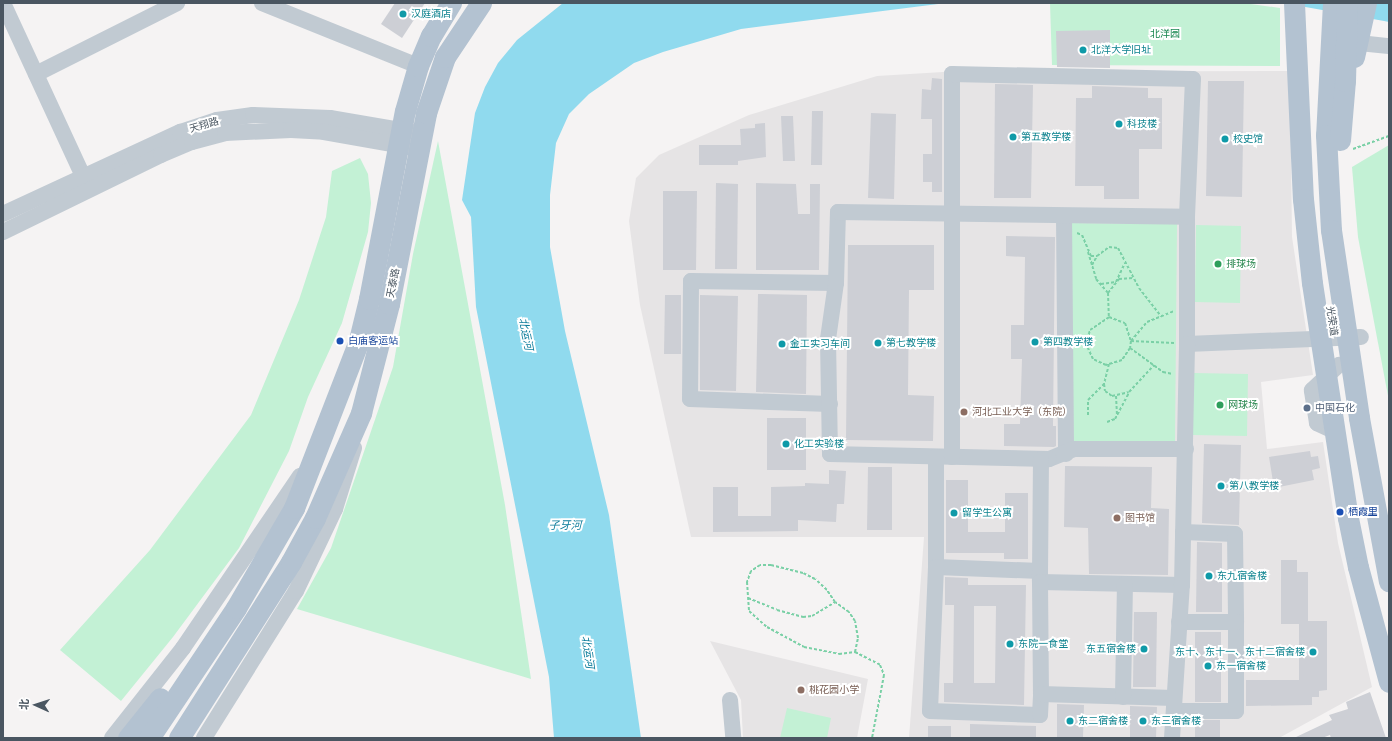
<!DOCTYPE html>
<meta charset="utf-8">
<style>
body{margin:0}
#map{position:relative;width:1392px;height:741px;overflow:hidden;background:#f5f3f3;font-family:"IBM Plex Sans","Noto Sans SC",sans-serif}
div>[style]{position:absolute}
[style*='--x']{left:calc(var(--x)*1px);top:calc(var(--y)*1px);width:calc(var(--w)*1px);rotate:calc(var(--a)*1deg)}
.education>*{inset:0;background:#e6e4e5}
.green>*{inset:0;background:#c3f1d5}
.water>*{inset:0;background:#90daee}
.building>*{inset:0;background:#cdcfd5}
.path>*{height:2px;margin-top:-1px;transform-origin:0;background:repeating-linear-gradient(90deg,#7ad0a6 0 3px,transparent 0 5px)}
.minor>*{height:16px;margin:-8px;padding:0 8px;transform-origin:8px;border-radius:8px;background:#c1cad2}
.major>*{height:21px;margin:-10.5px;padding:0 10.5px;transform-origin:10.5px;border-radius:10.5px;background:#b3c2d1}
.dots>*{width:11px;height:11px;translate:-50% -50%;box-sizing:border-box;border:2px solid #fff;border-radius:50%}
span{translate:-50% -50%;white-space:nowrap;text-align:center;line-height:1.15;-webkit-text-stroke:4px #fff;paint-order:stroke}
.culture-label{font-size:10px;color:#0d838f}
.left{translate:0 -50%;text-align:left}
.right{translate:-100% -50%;text-align:right}
.park-label{font-size:10px;color:#17864f}
.street-label{font-size:10px;color:#4a5661}
.leisure-label{font-size:10px;color:#27864d}
.transit-label{font-size:10px;color:#164399}
.service-label{font-size:10px;color:#4e5e75}
.education-label{font-size:10px;color:#785e54}
.water-label{font-size:11px;color:#0c7c9b;font-style:italic}
.frame{position:absolute;inset:0;border:4px solid #4a5661;pointer-events:none}
.north{position:absolute;left:16px;top:685px;width:40px;height:40px;-webkit-text-stroke:3px #fff;paint-order:stroke;rotate:273deg;font-size:11px;font-weight:700;line-height:16px;text-align:center;color:#4a5661}
.north::after{content:'';display:block;margin:auto;width:14px;height:18px;background:#4a5661;clip-path:polygon(50% 0,100% 100%,50% 72%,0 100%)}
</style>
<div id="map">
<div class="education">
<i style="clip-path:polygon(1290px 71px,1292px 237px,1313px 375px,1261px 382px,1267px 449px,1323px 442px,1338px 543px,1372px 687px,1279px 738px,909px 738px,924px 537px,691px 537px,640px 305px,629px 221px,636px 178px,659px 155px,749px 115px,877px 76px,943px 72px)"></i>
<i style="clip-path:polygon(710px 641px,868px 679px,857px 738px,743px 738px,741px 700px)"></i>
</div>
<div class="green">
<i style="clip-path:polygon(1050px 3px,1244px 3px,1280px 8px,1280px 66px,1052px 65px)"></i>
<i style="clip-path:polygon(438px 141px,505px 505px,531px 679px,297px 609px,331px 548px,393px 367px,413px 254px)"></i>
<i style="clip-path:polygon(1389px 145px,1389px 401px,1358px 237px,1352px 167px)"></i>
<i style="clip-path:polygon(360px 158px,368px 174px,371px 203px,368px 232px,342px 323px,308px 397px,289px 451px,239px 548px,173px 637px,121px 701px,60px 650px,150px 550px,251px 415px,299px 300px,326px 217px,332px 171px)"></i>
<i style="clip-path:polygon(1067px 223px,1177px 224px,1175px 442px,1065px 441px)"></i>
<i style="clip-path:polygon(1196px 225px,1241px 226px,1240px 303px,1195px 302px)"></i>
<i style="clip-path:polygon(1193px 373px,1248px 374px,1247px 436px,1193px 435px)"></i>
<i style="clip-path:polygon(787px 708px,831px 718px,827px 738px,780px 738px)"></i>
</div>
<div class="water">
<i style="clip-path:polygon(563px 3px,946px 3px,741px 29px,663px 52px,634px 63px,589px 94px,569px 114px,556px 143px,550px 195px,550px 247px,565px 331px,609px 515px,641px 738px,554px 738px,549px 677px,476px 307px,471px 217px,462px 200px,475px 113px,485px 87px,498px 63px,517px 40px)"></i>
<i style="clip-path:polygon(1283px 3px,1389px 3px,1389px 22px,1384px 21px)"></i>
</div>
<div class="building">
<i style="clip-path:polygon(395px 3px,425px 3px,402px 38px,381px 24px)"></i>
<i style="clip-path:polygon(1110px 30px,1110px 68px,1057px 67px,1056px 31px)"></i>
<i style="clip-path:polygon(932px 78px,942px 79px,942px 192px,932px 192px,932px 182px,923px 182px,923px 154px,932px 154px,932px 119px,921px 119px,922px 89px,931px 90px)"></i>
<i style="clip-path:polygon(1208px 81px,1244px 81px,1242px 197px,1206px 196px)"></i>
<i style="clip-path:polygon(995px 84px,1033px 85px,1031px 198px,994px 198px)"></i>
<i style="clip-path:polygon(1092px 86px,1148px 88px,1148px 98px,1162px 98px,1162px 149px,1139px 149px,1139px 199px,1104px 199px,1104px 186px,1075px 186px,1076px 98px,1092px 98px)"></i>
<i style="clip-path:polygon(812px 111px,823px 111px,822px 165px,811px 165px)"></i>
<i style="clip-path:polygon(871px 113px,896px 114px,894px 199px,868px 198px)"></i>
<i style="clip-path:polygon(781px 116px,793px 116px,795px 161px,783px 161px)"></i>
<i style="clip-path:polygon(765px 123px,766px 157px,738px 161px,738px 165px,699px 165px,699px 145px,741px 145px,740px 129px,755px 128px,755px 124px)"></i>
<i style="clip-path:polygon(716px 183px,738px 184px,737px 269px,715px 269px)"></i>
<i style="clip-path:polygon(756px 183px,796px 184px,798px 214px,810px 214px,810px 184px,820px 184px,819px 270px,756px 270px)"></i>
<i style="clip-path:polygon(663px 191px,697px 191px,696px 270px,663px 270px)"></i>
<i style="clip-path:polygon(1006px 236px,1055px 237px,1053px 426px,1056px 426px,1056px 446px,1054px 447px,1004px 446px,1004px 424px,1020px 424px,1022px 359px,1011px 359px,1011px 325px,1024px 325px,1025px 257px,1006px 256px)"></i>
<i style="clip-path:polygon(848px 245px,934px 245px,934px 290px,909px 290px,908px 395px,934px 396px,933px 441px,846px 440px)"></i>
<i style="clip-path:polygon(758px 294px,807px 295px,806px 394px,756px 392px)"></i>
<i style="clip-path:polygon(665px 295px,681px 295px,681px 354px,664px 354px)"></i>
<i style="clip-path:polygon(700px 295px,738px 296px,736px 391px,700px 390px)"></i>
<i style="clip-path:polygon(767px 418px,806px 418px,806px 470px,767px 470px)"></i>
<i style="clip-path:polygon(1204px 444px,1241px 445px,1239px 525px,1202px 523px)"></i>
<i style="clip-path:polygon(1310px 451px,1311px 457px,1318px 456px,1320px 468px,1312px 470px,1314px 480px,1274px 488px,1269px 457px)"></i>
<i style="clip-path:polygon(1065px 466px,1152px 467px,1151px 508px,1169px 509px,1168px 575px,1089px 574px,1088px 528px,1064px 527px)"></i>
<i style="clip-path:polygon(868px 467px,892px 467px,892px 530px,867px 530px)"></i>
<i style="clip-path:polygon(829px 470px,846px 471px,844px 504px,837px 504px,836px 522px,798px 520px,798px 531px,713px 532px,713px 487px,738px 487px,738px 516px,771px 516px,771px 487px,805px 486px,805px 483px,829px 484px)"></i>
<i style="clip-path:polygon(946px 480px,968px 480px,968px 532px,1005px 532px,1005px 493px,1028px 493px,1028px 559px,1004px 559px,1004px 553px,946px 553px)"></i>
<i style="clip-path:polygon(1197px 542px,1222px 543px,1222px 612px,1196px 612px)"></i>
<i style="clip-path:polygon(1281px 560px,1297px 560px,1297px 572px,1308px 572px,1308px 621px,1327px 621px,1327px 690px,1319px 691px,1319px 697px,1312px 697px,1312px 705px,1246px 706px,1246px 680px,1299px 680px,1299px 624px,1281px 624px)"></i>
<i style="clip-path:polygon(evenodd,945px 577px,968px 578px,968px 585px,1026px 585px,1024px 705px,944px 702px,944px 683px,953px 683px,954px 605px,945px 605px,945px 577px,974px 606px,996px 606px,995px 683px,974px 683px,974px 606px)"></i>
<i style="clip-path:polygon(1134px 612px,1157px 612px,1156px 687px,1133px 687px)"></i>
<i style="clip-path:polygon(1195px 632px,1221px 632px,1221px 702px,1195px 702px)"></i>
<i style="clip-path:polygon(1370px 692px,1386px 738px,1331px 738px,1330px 735px,1322px 738px,1294px 738px,1332px 720px,1329px 715px,1348px 709px,1346px 702px)"></i>
<i style="clip-path:polygon(1057px 704px,1084px 705px,1083px 738px,1057px 738px)"></i>
<i style="clip-path:polygon(1130px 706px,1157px 707px,1156px 738px,1130px 738px)"></i>
<i style="clip-path:polygon(1195px 720px,1220px 720px,1220px 738px,1195px 738px)"></i>
<i style="clip-path:polygon(970px 724px,1036px 726px,1036px 738px,970px 738px)"></i>
<i style="clip-path:polygon(928px 726px,951px 726px,951px 738px,928px 738px)"></i>
</div>
<div class="path">
<i style="--x:1353;--y:149;--w:38;--a:-20"></i>
<i style="--x:1077;--y:233;--w:5;--a:22"></i>
<i style="--x:1082;--y:235;--w:23;--a:67"></i>
<i style="--x:1091;--y:256;--w:6;--a:0"></i>
<i style="--x:1097;--y:256;--w:15;--a:-37"></i>
<i style="--x:1109;--y:247;--w:9;--a:6"></i>
<i style="--x:1118;--y:248;--w:45;--a:62.3"></i>
<i style="--x:1139;--y:288;--w:36;--a:52"></i>
<i style="--x:1088;--y:252;--w:28;--a:73"></i>
<i style="--x:1096;--y:279;--w:18;--a:49"></i>
<i style="--x:1108;--y:293;--w:24;--a:88"></i>
<i style="--x:1092;--y:265;--w:10;--a:-61"></i>
<i style="--x:1101;--y:284;--w:15;--a:-8"></i>
<i style="--x:1116;--y:282;--w:21;--a:-65"></i>
<i style="--x:1108;--y:293;--w:18;--a:-52"></i>
<i style="--x:1119;--y:279;--w:14;--a:-4"></i>
<i style="--x:1078;--y:343;--w:8;--a:7"></i>
<i style="--x:1174;--y:343;--w:43;--a:-177.3"></i>
<i style="--x:1131;--y:341;--w:7;--a:98"></i>
<i style="--x:1130;--y:348;--w:14;--a:124"></i>
<i style="--x:1122;--y:360;--w:17;--a:163"></i>
<i style="--x:1106;--y:365;--w:14;--a:-155"></i>
<i style="--x:1093;--y:359;--w:17;--a:-115"></i>
<i style="--x:1086;--y:344;--w:15;--a:-74"></i>
<i style="--x:1090;--y:330;--w:23;--a:-34"></i>
<i style="--x:1109;--y:317;--w:17;--a:21"></i>
<i style="--x:1125;--y:323;--w:19;--a:72"></i>
<i style="--x:1131;--y:341;--w:25;--a:-50"></i>
<i style="--x:1147;--y:322;--w:29;--a:-22"></i>
<i style="--x:1130;--y:348;--w:41;--a:36"></i>
<i style="--x:1163;--y:372;--w:10;--a:11"></i>
<i style="--x:1109;--y:364;--w:21;--a:104"></i>
<i style="--x:1104;--y:384;--w:7;--a:82"></i>
<i style="--x:1105;--y:391;--w:9;--a:36"></i>
<i style="--x:1112;--y:396;--w:17;--a:-13"></i>
<i style="--x:1129;--y:392;--w:37;--a:-47"></i>
<i style="--x:1116;--y:396;--w:20;--a:87"></i>
<i style="--x:1088;--y:415;--w:15;--a:-90"></i>
<i style="--x:1088;--y:400;--w:23;--a:-45"></i>
<i style="--x:1107;--y:422;--w:9;--a:-21"></i>
<i style="--x:1115;--y:419;--w:30;--a:-62"></i>
<i style="--x:748;--y:598;--w:31;--a:22"></i>
<i style="--x:777;--y:610;--w:27;--a:15"></i>
<i style="--x:803;--y:617;--w:9;--a:-6"></i>
<i style="--x:812;--y:616;--w:27;--a:-31"></i>
<i style="--x:855;--y:652;--w:14;--a:-78"></i>
<i style="--x:858;--y:638;--w:17;--a:-100"></i>
<i style="--x:855;--y:621;--w:11;--a:-124"></i>
<i style="--x:849;--y:612;--w:17;--a:-144"></i>
<i style="--x:835;--y:602;--w:14;--a:-124"></i>
<i style="--x:827;--y:590;--w:16;--a:-137"></i>
<i style="--x:815;--y:579;--w:13;--a:-153"></i>
<i style="--x:803;--y:573;--w:33;--a:-166"></i>
<i style="--x:771;--y:565;--w:11;--a:180"></i>
<i style="--x:760;--y:565;--w:11;--a:146"></i>
<i style="--x:751;--y:571;--w:12;--a:110"></i>
<i style="--x:747;--y:582;--w:29;--a:86"></i>
<i style="--x:749;--y:611;--w:24;--a:42"></i>
<i style="--x:767;--y:627;--w:42;--a:28.4"></i>
<i style="--x:804;--y:647;--w:36;--a:11"></i>
<i style="--x:839;--y:654;--w:16;--a:-7"></i>
<i style="--x:855;--y:652;--w:28;--a:27"></i>
<i style="--x:880;--y:665;--w:11;--a:68"></i>
<i style="--x:884;--y:675;--w:64;--a:100.8"></i>
</div>
<div class="minor">
<i style="--x:3;--y:3;--w:191;--a:65.2"></i>
<i style="--x:262;--y:3;--w:168;--a:22"></i>
<i style="--x:1359;--y:43;--w:30;--a:6"></i>
<i style="--x:36;--y:74;--w:158;--a:-26.7"></i>
<i style="--x:3;--y:214;--w:195;--a:-24.9"></i>
<i style="--x:180;--y:132;--w:39;--a:-18"></i>
<i style="--x:217;--y:120;--w:36;--a:-8"></i>
<i style="--x:253;--y:115;--w:77;--a:2.2"></i>
<i style="--x:330;--y:118;--w:83;--a:9.7"></i>
<i style="--x:1064;--y:216;--w:238;--a:89.5"></i>
<i style="--x:3;--y:232;--w:176;--a:-26"></i>
<i style="--x:161;--y:155;--w:34;--a:-23"></i>
<i style="--x:192;--y:142;--w:34;--a:-15"></i>
<i style="--x:225;--y:133;--w:66;--a:-2.6"></i>
<i style="--x:291;--y:130;--w:33;--a:3"></i>
<i style="--x:324;--y:132;--w:85;--a:10.1"></i>
<i style="--x:830;--y:404;--w:140;--a:-178"></i>
<i style="--x:690;--y:399;--w:118;--a:-89.5"></i>
<i style="--x:691;--y:281;--w:145;--a:0.8"></i>
<i style="--x:1336;--y:432;--w:21;--a:-155"></i>
<i style="--x:1317;--y:423;--w:33;--a:-99"></i>
<i style="--x:1312;--y:390;--w:37;--a:-43"></i>
<i style="--x:1186;--y:449;--w:112;--a:180"></i>
<i style="--x:1074;--y:449;--w:27;--a:158"></i>
<i style="--x:1049;--y:459;--w:219;--a:-178.7"></i>
<i style="--x:830;--y:454;--w:115;--a:-91"></i>
<i style="--x:828;--y:339;--w:57;--a:-81.9"></i>
<i style="--x:836;--y:283;--w:71;--a:-88.4"></i>
<i style="--x:838;--y:212;--w:349;--a:0.8"></i>
<i style="--x:1187;--y:217;--w:127;--a:90"></i>
<i style="--x:1187;--y:344;--w:174;--a:-2.3"></i>
<i style="--x:936;--y:457;--w:110;--a:90"></i>
<i style="--x:936;--y:567;--w:104;--a:2.2"></i>
<i style="--x:952;--y:457;--w:383;--a:-90"></i>
<i style="--x:952;--y:74;--w:241;--a:1.2"></i>
<i style="--x:1193;--y:79;--w:138;--a:92.5"></i>
<i style="--x:1041;--y:459;--w:123;--a:90.5"></i>
<i style="--x:1040;--y:582;--w:142;--a:1.2"></i>
<i style="--x:1183;--y:532;--w:52;--a:2.2"></i>
<i style="--x:1235;--y:534;--w:88;--a:89.3"></i>
<i style="--x:936;--y:567;--w:144;--a:92.4"></i>
<i style="--x:930;--y:711;--w:110;--a:2.1"></i>
<i style="--x:1040;--y:715;--w:21;--a:-87"></i>
<i style="--x:1040;--y:582;--w:112;--a:89.5"></i>
<i style="--x:1041;--y:694;--w:133;--a:1.7"></i>
<i style="--x:1123;--y:697;--w:113;--a:-89"></i>
<i style="--x:730;--y:700;--w:38;--a:85"></i>
<i style="--x:1174;--y:711;--w:62;--a:0"></i>
<i style="--x:1236;--y:711;--w:89;--a:-90"></i>
<i style="--x:1236;--y:622;--w:57;--a:180"></i>
<i style="--x:112;--y:738;--w:115;--a:-51.7"></i>
<i style="--x:183;--y:648;--w:208;--a:-55.8"></i>
<i style="--x:204;--y:738;--w:173;--a:-58"></i>
<i style="--x:296;--y:591;--w:91;--a:-64.6"></i>
<i style="--x:335;--y:509;--w:64;--a:-72.7"></i>
<i style="--x:1172;--y:738;--w:153;--a:-86.3"></i>
<i style="--x:1182;--y:585;--w:241;--a:-88.8"></i>
</div>
<div class="major">
<i style="--x:1294;--y:3;--w:196;--a:87.4"></i>
<i style="--x:1303;--y:199;--w:84;--a:83.9"></i>
<i style="--x:1312;--y:283;--w:238;--a:81.3"></i>
<i style="--x:1348;--y:518;--w:50;--a:78.5"></i>
<i style="--x:1358;--y:567;--w:119;--a:74.9"></i>
<i style="--x:1333;--y:3;--w:132;--a:93"></i>
<i style="--x:1326;--y:135;--w:95;--a:87"></i>
<i style="--x:1331;--y:230;--w:190;--a:81.5"></i>
<i style="--x:1359;--y:418;--w:166;--a:79.6"></i>
<i style="--x:1354;--y:57;--w:55;--a:-77.5"></i>
<i style="--x:1340;--y:140;--w:59;--a:-85.2"></i>
<i style="--x:1345;--y:81;--w:78;--a:-88.5"></i>
<i style="--x:128;--y:738;--w:51;--a:-51.3"></i>
<i style="--x:149;--y:738;--w:156;--a:-56.2"></i>
<i style="--x:236;--y:608;--w:116;--a:-59.9"></i>
<i style="--x:294;--y:508;--w:180;--a:-68.8"></i>
<i style="--x:359;--y:340;--w:42;--a:-76.3"></i>
<i style="--x:369;--y:299;--w:191;--a:-79.2"></i>
<i style="--x:405;--y:111;--w:47;--a:-73.9"></i>
<i style="--x:418;--y:66;--w:33;--a:-67"></i>
<i style="--x:431;--y:36;--w:39;--a:-59"></i>
<i style="--x:179;--y:738;--w:209;--a:-57.5"></i>
<i style="--x:291;--y:562;--w:50;--a:-61.4"></i>
<i style="--x:315;--y:518;--w:115;--a:-66.3"></i>
<i style="--x:361;--y:413;--w:113;--a:-75.6"></i>
<i style="--x:389;--y:304;--w:195;--a:-79"></i>
<i style="--x:426;--y:113;--w:59;--a:-71.3"></i>
<i style="--x:445;--y:57;--w:65;--a:-56.3"></i>
</div>
<div class="dots">
<i style="left:403px;top:14px;background:#0f9aa8"></i>
<i style="left:1083px;top:50px;background:#0f9aa8"></i>
<i style="left:1119px;top:124px;background:#0f9aa8"></i>
<i style="left:1013px;top:137px;background:#0f9aa8"></i>
<i style="left:1225px;top:139px;background:#0f9aa8"></i>
<i style="left:1218px;top:264px;background:#2e9e5b"></i>
<i style="left:340px;top:341px;background:#1a4fb4"></i>
<i style="left:1035px;top:342px;background:#0f9aa8"></i>
<i style="left:878px;top:343px;background:#0f9aa8"></i>
<i style="left:782px;top:344px;background:#0f9aa8"></i>
<i style="left:1220px;top:405px;background:#2e9e5b"></i>
<i style="left:1307px;top:408px;background:#5c6f8a"></i>
<i style="left:964px;top:412px;background:#8d6e63"></i>
<i style="left:786px;top:444px;background:#0f9aa8"></i>
<i style="left:1221px;top:486px;background:#0f9aa8"></i>
<i style="left:1340px;top:512px;background:#1a4fb4"></i>
<i style="left:954px;top:513px;background:#0f9aa8"></i>
<i style="left:1117px;top:518px;background:#8d6e63"></i>
<i style="left:1209px;top:576px;background:#0f9aa8"></i>
<i style="left:1010px;top:644px;background:#0f9aa8"></i>
<i style="left:1144px;top:649px;background:#0f9aa8"></i>
<i style="left:1313px;top:652px;background:#0f9aa8"></i>
<i style="left:1208px;top:666px;background:#0f9aa8"></i>
<i style="left:801px;top:690px;background:#8d6e63"></i>
<i style="left:1070px;top:721px;background:#0f9aa8"></i>
<i style="left:1143px;top:721px;background:#0f9aa8"></i>
</div>
<div class="culture-label">
<span class="left" style="left:411px;top:14px">汉庭酒店</span>
<span class="left" style="left:1091px;top:50px">北洋大学旧址</span>
<span class="left" style="left:1127px;top:124px">科技楼</span>
<span class="left" style="left:1021px;top:137px">第五教学楼</span>
<span class="left" style="left:1233px;top:139px">校史馆</span>
<span class="left" style="left:1043px;top:342px">第四教学楼</span>
<span class="left" style="left:886px;top:343px">第七教学楼</span>
<span class="left" style="left:790px;top:344px">金工实习车间</span>
<span class="left" style="left:794px;top:444px">化工实验楼</span>
<span class="left" style="left:1229px;top:486px">第八教学楼</span>
<span class="left" style="left:962px;top:513px">留学生公寓</span>
<span class="left" style="left:1217px;top:576px">东九宿舍楼</span>
<span class="left" style="left:1018px;top:644px">东院一食堂</span>
<span class="right" style="left:1136px;top:649px">东五宿舍楼</span>
<span class="right" style="left:1305px;top:652px">东十、东十一、东十二宿舍楼</span>
<span class="left" style="left:1216px;top:666px">东一宿舍楼</span>
<span class="left" style="left:1078px;top:721px">东二宿舍楼</span>
<span class="left" style="left:1151px;top:721px">东三宿舍楼</span>
</div>
<div class="park-label">
<span style="left:1165px;top:34px">北洋园</span>
</div>
<div class="street-label">
<span style="left:204px;top:125px;rotate:-16deg">天翔路</span>
<span style="left:393px;top:283px;rotate:-79deg">天泰路</span>
<span style="left:1332px;top:321px;rotate:81deg">光荣道</span>
</div>
<div class="leisure-label">
<span class="left" style="left:1226px;top:264px">排球场</span>
<span class="left" style="left:1228px;top:405px">网球场</span>
</div>
<div class="transit-label">
<span class="left" style="left:348px;top:341px">白庙客运站</span>
<span class="left" style="left:1348px;top:512px">栖霞里</span>
</div>
<div class="service-label">
<span class="left" style="left:1315px;top:408px">中国石化</span>
</div>
<div class="education-label">
<span class="left" style="left:972px;top:412px">河北工业大学（东院）</span>
<span class="left" style="left:1125px;top:518px">图书馆</span>
<span class="left" style="left:809px;top:690px">桃花园小学</span>
</div>
<div class="water-label">
<span style="left:526px;top:334px;rotate:79deg">北运河</span>
<span style="left:565px;top:525px">子牙河</span>
<span style="left:588px;top:652px;rotate:82deg">北运河</span>
</div>
<div class="frame"></div>
<div class="north">北</div>
</div>
